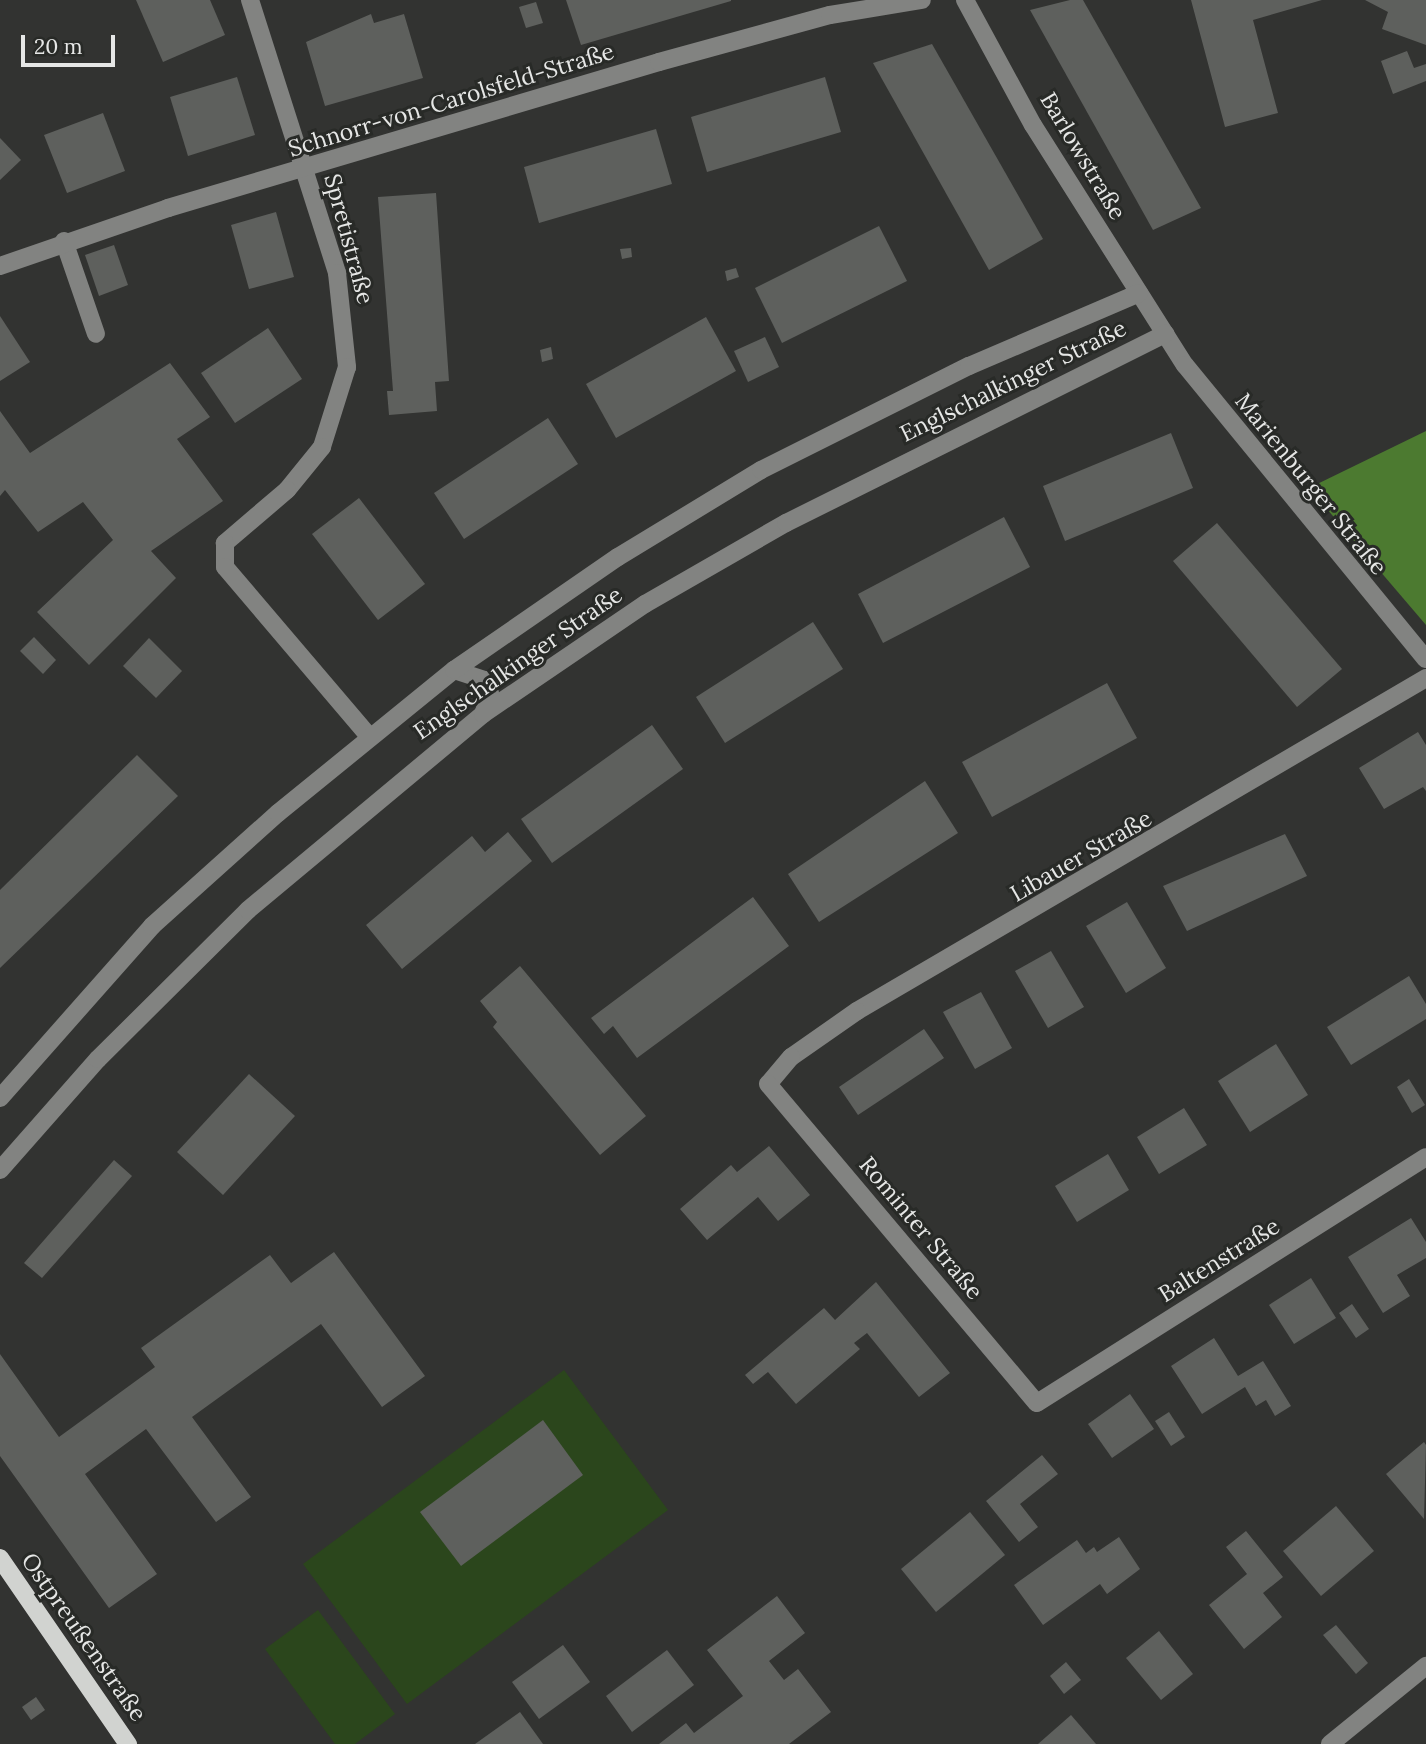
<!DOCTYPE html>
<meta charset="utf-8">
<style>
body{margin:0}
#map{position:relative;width:1426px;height:1744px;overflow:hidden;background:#323331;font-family:Lora,serif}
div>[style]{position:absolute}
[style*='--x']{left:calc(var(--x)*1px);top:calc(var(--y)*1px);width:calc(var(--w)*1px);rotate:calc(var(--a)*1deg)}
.green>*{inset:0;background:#2b461c}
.forest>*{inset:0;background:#4c7a30}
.building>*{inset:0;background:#5e605d}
.minor>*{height:18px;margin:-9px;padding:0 9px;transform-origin:9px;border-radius:9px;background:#828381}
.major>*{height:18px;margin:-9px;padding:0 9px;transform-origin:9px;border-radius:9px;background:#d1d3d0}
span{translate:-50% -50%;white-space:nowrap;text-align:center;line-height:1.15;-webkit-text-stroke:6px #282a27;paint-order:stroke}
.street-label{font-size:23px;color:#e6e7e6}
.scale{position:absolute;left:21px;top:35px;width:94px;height:32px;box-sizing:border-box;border:4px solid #e6e7e6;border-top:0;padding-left:9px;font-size:21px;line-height:24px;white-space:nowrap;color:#e6e7e6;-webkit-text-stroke:5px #282a27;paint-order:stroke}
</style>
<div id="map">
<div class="green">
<i style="clip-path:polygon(564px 1370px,668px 1510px,407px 1704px,303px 1564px)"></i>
<i style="clip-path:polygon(318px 1610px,395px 1714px,355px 1744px,335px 1744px,265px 1649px)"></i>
</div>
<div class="forest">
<i style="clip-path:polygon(1426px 431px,1426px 625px,1309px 488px)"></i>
</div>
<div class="building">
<i style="clip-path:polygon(136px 0,210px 0,225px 35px,163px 62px)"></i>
<i style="clip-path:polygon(566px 0,731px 0,731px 1px,581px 45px)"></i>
<i style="clip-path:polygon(1070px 0,1083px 0,1201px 208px,1153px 230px,1030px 10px)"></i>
<i style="clip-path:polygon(1191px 0,1322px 0,1253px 20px,1278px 113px,1225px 127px)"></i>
<i style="clip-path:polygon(1365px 0,1426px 0,1426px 45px,1382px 29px,1388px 12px)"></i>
<i style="clip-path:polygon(536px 2px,543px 23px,526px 28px,519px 7px)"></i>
<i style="clip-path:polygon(371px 14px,374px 23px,404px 14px,423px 78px,325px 106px,306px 42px)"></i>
<i style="clip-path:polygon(932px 44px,1043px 239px,989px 270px,873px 63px)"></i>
<i style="clip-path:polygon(1407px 51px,1414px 68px,1426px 64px,1426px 81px,1393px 94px,1381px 61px)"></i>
<i style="clip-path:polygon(237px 77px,255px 135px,188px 156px,170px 97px)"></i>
<i style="clip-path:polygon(825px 77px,841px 132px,707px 172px,691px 117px)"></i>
<i style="clip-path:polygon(103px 113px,125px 171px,67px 193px,44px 135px)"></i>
<i style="clip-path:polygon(656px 129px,672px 184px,539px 223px,524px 167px)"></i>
<i style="clip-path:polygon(0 138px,21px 160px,0 180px)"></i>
<i style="clip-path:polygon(436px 193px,449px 381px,435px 382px,437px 411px,389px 415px,387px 391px,393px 391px,378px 197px)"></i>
<i style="clip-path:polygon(276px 212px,294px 277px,249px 289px,231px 225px)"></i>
<i style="clip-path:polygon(879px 226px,907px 281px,782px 343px,755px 288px)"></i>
<i style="clip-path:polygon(114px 245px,128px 285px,99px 296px,85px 255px)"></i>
<i style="clip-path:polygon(631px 248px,632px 257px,622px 259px,620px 249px)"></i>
<i style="clip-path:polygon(736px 268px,739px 277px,727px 281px,725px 271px)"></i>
<i style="clip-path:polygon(0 316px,30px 362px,0 381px)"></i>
<i style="clip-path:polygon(706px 317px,736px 371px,616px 438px,586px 384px)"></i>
<i style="clip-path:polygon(268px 328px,302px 379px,235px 423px,201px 373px)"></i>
<i style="clip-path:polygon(765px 337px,779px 367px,748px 382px,734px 351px)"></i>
<i style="clip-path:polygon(551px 347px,553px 359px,542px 362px,540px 350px)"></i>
<i style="clip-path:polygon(170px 363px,210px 417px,177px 439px,223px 501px,151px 551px,176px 578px,89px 665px,37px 612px,113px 540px,83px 502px,38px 532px,5px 490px,0 496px,0 411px,30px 453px)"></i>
<i style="clip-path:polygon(548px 418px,578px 464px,464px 539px,434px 493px)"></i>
<i style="clip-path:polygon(1171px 433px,1193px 488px,1065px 541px,1043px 486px)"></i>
<i style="clip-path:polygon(359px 498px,425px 584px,378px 620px,312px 534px)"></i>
<i style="clip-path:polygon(1004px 517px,1030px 567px,883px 643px,858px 594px)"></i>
<i style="clip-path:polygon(1217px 523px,1342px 669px,1297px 707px,1173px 561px)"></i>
<i style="clip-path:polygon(813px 622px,843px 669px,725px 743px,696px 697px)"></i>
<i style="clip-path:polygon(34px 637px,56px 660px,43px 674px,20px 651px)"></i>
<i style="clip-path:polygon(149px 638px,182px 671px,156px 698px,123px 666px)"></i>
<i style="clip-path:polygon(1107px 683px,1137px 738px,992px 817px,962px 762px)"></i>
<i style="clip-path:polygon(652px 725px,683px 769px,552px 863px,521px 819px)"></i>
<i style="clip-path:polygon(1418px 732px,1426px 745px,1426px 791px,1423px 787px,1384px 809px,1359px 768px)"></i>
<i style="clip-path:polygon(137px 755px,178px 796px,0 968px,0 890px)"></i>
<i style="clip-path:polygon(925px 781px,958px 833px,819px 922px,788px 874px)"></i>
<i style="clip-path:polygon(508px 832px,532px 861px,402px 969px,366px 925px,472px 836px,485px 852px)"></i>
<i style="clip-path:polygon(1285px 834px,1307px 876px,1187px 931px,1163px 886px)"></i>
<i style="clip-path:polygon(753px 897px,789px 946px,637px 1058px,613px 1026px,604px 1034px,591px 1018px)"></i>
<i style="clip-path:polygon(1127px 902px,1166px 968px,1126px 993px,1086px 926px)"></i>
<i style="clip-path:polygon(1051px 951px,1084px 1007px,1048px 1028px,1015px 971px)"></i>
<i style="clip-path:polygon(520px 966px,646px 1116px,600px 1155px,493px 1027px,497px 1022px,480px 1001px)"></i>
<i style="clip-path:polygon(1409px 976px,1426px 1004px,1426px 1019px,1351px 1065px,1327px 1027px)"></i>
<i style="clip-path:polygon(981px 992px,1012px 1048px,975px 1069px,943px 1012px)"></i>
<i style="clip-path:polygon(924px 1029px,944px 1058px,858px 1115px,839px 1087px)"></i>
<i style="clip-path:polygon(1276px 1044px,1308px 1095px,1250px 1132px,1218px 1081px)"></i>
<i style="clip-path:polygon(249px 1074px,295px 1116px,223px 1195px,177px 1152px)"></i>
<i style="clip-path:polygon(1409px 1079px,1425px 1105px,1412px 1113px,1397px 1087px)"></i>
<i style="clip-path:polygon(1184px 1108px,1207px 1145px,1159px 1174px,1137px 1137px)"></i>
<i style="clip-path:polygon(769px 1146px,810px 1195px,778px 1221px,758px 1197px,707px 1240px,680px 1209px,731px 1165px,737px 1172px)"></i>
<i style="clip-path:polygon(1108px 1154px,1129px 1190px,1077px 1222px,1055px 1186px)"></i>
<i style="clip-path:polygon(114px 1160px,132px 1176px,42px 1278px,24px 1263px)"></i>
<i style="clip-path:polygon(1411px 1218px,1426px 1242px,1426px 1258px,1397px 1275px,1410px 1296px,1383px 1313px,1348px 1257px)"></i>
<i style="clip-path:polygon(334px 1252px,425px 1376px,382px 1407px,321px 1324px,192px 1417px,251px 1497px,216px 1522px,146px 1429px,85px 1474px,157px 1574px,109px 1608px,0 1456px,0 1354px,59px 1437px,155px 1367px,141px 1348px,270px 1255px,291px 1283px)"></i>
<i style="clip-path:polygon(1311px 1278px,1336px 1318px,1294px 1344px,1269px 1305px)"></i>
<i style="clip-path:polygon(876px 1282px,950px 1373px,919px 1397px,867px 1333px,854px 1343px,860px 1349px,796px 1404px,768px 1372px,753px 1384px,745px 1375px,824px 1308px,835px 1320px)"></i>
<i style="clip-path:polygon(1352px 1304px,1369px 1329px,1356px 1338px,1339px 1313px)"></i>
<i style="clip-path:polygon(1214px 1338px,1238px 1376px,1263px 1361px,1291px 1406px,1275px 1416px,1266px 1400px,1256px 1406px,1245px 1387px,1202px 1414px,1171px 1366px)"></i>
<i style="clip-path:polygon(1130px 1394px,1154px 1429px,1112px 1458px,1088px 1424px)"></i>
<i style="clip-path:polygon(1169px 1412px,1185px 1437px,1171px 1446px,1155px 1421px)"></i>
<i style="clip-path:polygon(543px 1420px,583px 1475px,461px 1566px,420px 1512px)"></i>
<i style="clip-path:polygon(1424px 1442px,1426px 1445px,1424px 1519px,1386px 1474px)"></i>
<i style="clip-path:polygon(1042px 1455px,1058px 1474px,1020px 1504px,1038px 1527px,1019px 1542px,986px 1501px)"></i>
<i style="clip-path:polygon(1336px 1506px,1374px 1551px,1321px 1596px,1283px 1551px)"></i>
<i style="clip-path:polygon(970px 1512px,1005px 1555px,936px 1612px,901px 1569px)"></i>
<i style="clip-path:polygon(1246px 1531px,1283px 1577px,1263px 1593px,1282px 1617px,1244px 1649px,1209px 1605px,1247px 1574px,1226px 1547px)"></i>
<i style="clip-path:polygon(1119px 1537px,1140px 1569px,1107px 1594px,1100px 1584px,1043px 1625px,1014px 1585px,1077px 1540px,1086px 1553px,1094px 1547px,1097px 1552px)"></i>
<i style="clip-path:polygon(777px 1596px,805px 1633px,769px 1661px,784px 1680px,798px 1669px,831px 1712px,789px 1744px,659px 1744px,686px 1723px,694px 1733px,743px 1696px,707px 1650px)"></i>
<i style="clip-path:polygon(1336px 1625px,1368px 1663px,1356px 1674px,1323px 1635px)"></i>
<i style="clip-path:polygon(1159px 1631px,1193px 1674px,1161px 1700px,1126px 1658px)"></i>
<i style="clip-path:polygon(563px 1645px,590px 1682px,539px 1719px,512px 1682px)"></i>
<i style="clip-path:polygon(667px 1650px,694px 1685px,632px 1732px,606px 1696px)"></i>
<i style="clip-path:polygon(1066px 1662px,1081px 1680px,1064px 1694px,1050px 1676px)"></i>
<i style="clip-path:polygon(36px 1697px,45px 1710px,31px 1720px,22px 1707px)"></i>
<i style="clip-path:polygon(520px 1712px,543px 1744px,475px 1744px)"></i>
<i style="clip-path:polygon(1071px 1715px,1096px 1744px,1038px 1744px)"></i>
</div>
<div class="minor">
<i style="--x:250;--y:0;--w:287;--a:72.3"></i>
<i style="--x:337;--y:273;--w:95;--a:83.9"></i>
<i style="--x:347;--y:367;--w:84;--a:107.4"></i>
<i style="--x:322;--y:447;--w:55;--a:129.1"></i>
<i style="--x:287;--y:490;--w:82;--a:139.5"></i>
<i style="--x:225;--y:543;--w:24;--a:90"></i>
<i style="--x:225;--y:567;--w:222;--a:49.6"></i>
<i style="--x:965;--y:0;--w:142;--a:61.5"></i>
<i style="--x:1033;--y:125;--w:284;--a:57.7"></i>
<i style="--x:1185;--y:365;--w:380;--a:50.7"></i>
<i style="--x:64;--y:241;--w:98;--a:71"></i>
<i style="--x:0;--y:266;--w:178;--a:-19"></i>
<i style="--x:168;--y:208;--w:512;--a:-16.56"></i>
<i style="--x:659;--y:62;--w:177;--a:-15.4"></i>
<i style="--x:830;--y:15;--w:93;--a:-9.3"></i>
<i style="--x:454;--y:670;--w:33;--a:18"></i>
<i style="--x:485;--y:680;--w:15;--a:70"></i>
<i style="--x:490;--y:694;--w:21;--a:109"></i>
<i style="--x:1426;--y:678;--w:659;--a:149.66"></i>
<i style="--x:857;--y:1011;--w:80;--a:145.1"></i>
<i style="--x:791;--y:1057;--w:35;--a:130"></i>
<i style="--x:768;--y:1084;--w:417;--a:49.9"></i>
<i style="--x:1037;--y:1403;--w:460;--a:-32.3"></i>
<i style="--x:0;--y:1098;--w:230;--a:-48.5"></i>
<i style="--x:152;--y:926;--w:169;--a:-41.9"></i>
<i style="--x:278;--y:813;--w:227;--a:-39.1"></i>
<i style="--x:454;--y:670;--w:199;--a:-34.6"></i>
<i style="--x:618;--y:557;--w:167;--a:-31.3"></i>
<i style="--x:761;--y:470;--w:233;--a:-26.6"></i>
<i style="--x:969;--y:366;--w:185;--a:-23.2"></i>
<i style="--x:0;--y:1170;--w:148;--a:-48.6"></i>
<i style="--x:98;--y:1059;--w:211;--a:-44.8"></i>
<i style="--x:248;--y:910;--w:306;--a:-39.8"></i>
<i style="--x:483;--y:714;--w:196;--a:-34.2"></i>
<i style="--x:645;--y:604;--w:163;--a:-29.9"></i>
<i style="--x:786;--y:523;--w:424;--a:-26.5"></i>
<i style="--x:1330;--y:1744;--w:124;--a:-39.1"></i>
</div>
<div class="major">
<i style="--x:0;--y:1558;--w:226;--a:55.5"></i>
</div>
<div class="street-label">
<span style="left:451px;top:100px;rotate:-17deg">Schnorr-von-Carolsfeld-Straße</span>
<span style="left:1083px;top:156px;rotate:59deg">Barlowstraße</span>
<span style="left:349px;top:239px;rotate:75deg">Spretistraße</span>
<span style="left:1013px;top:381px;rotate:-26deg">Englschalkinger Straße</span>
<span style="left:1311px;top:484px;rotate:51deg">Marienburger Straße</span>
<span style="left:518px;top:663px;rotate:-35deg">Englschalkinger Straße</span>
<span style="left:1081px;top:856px;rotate:-30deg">Libauer Straße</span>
<span style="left:921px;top:1228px;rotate:50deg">Rominter Straße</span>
<span style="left:1219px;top:1260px;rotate:-32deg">Baltenstraße</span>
<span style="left:84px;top:1637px;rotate:55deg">Ostpreußenstraße</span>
</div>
<div class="scale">20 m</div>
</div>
